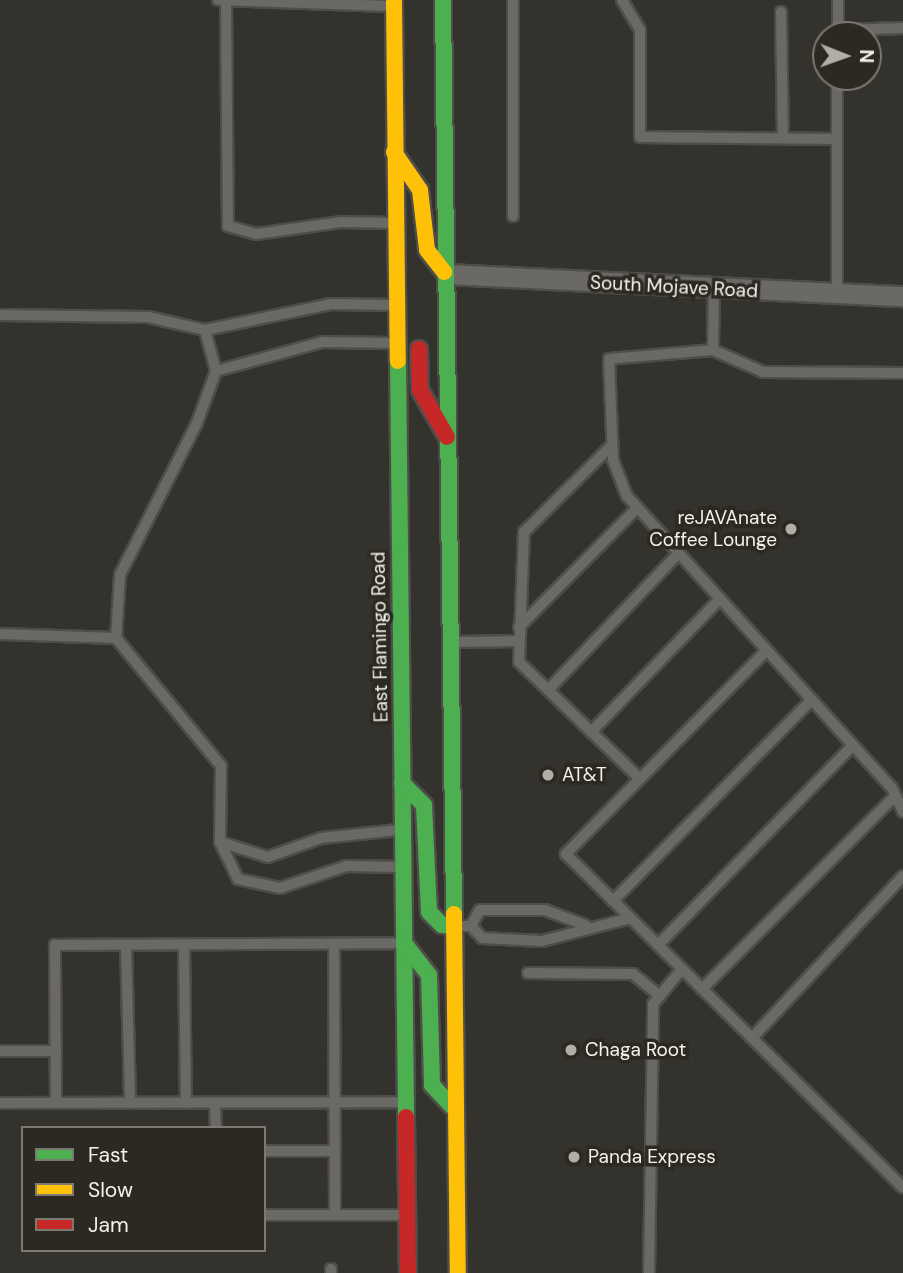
<!DOCTYPE html>
<style>
body{margin:0}
#map{position:relative;width:903px;height:1273px;overflow:hidden;background:#33322d;font-family:"DM Sans",sans-serif}
div>[style]{position:absolute}
[style*='--x']{left:calc(var(--x)*1px);top:calc(var(--y)*1px);width:calc(var(--w)*1px);rotate:calc(var(--a)*1deg)}
.roads{filter:drop-shadow(2px 0 #4e4d49) drop-shadow(-2px 0 #4e4d49) drop-shadow(0 2px #4e4d49) drop-shadow(0 -2px #4e4d49)}
.lane>*{height:10px;margin:-5px;padding:0 5px;transform-origin:5px;border-radius:5px;background:#6a6965}
.street>*{height:19px;margin:-9.5px;padding:0 9.5px;transform-origin:9.5px;border-radius:9.5px;background:#6a6965}
.fast>*{height:16px;margin:-8px;padding:0 8px;transform-origin:8px;border-radius:8px;background:#4caf50}
.slow>*{height:16px;margin:-8px;padding:0 8px;transform-origin:8px;border-radius:8px;background:#ffc107}
.jam>*{height:16px;margin:-8px;padding:0 8px;transform-origin:8px;border-radius:8px;background:#c62828}
.dots>*{width:19px;height:19px;translate:-50% -50%;box-sizing:border-box;border:4px solid #2b2921;border-radius:50%}
span{translate:-50% -50%;white-space:nowrap;text-align:center;line-height:1.15;-webkit-text-stroke:7px #2b2921;paint-order:stroke}
.street-label{font-size:19px;color:#f2f1ec}
.poi-label{font-size:19px;color:#f2f1ec}
.right{translate:-100% -50%;text-align:right}
.left{translate:0 -50%;text-align:left}
.legend{position:absolute;left:21px;top:1126px;width:245px;height:126px;box-sizing:border-box;background:#2b2921;border:2px solid #7b7972;margin:0;padding:9px 12px;list-style:none;font-size:21px;color:#f2f1ec}
.legend li{display:flex;align-items:center;gap:14px;height:35px}
.legend b{width:35px;border:2px solid #7b7972}
.north{position:absolute;left:812px;top:21px;width:70px;height:70px;box-sizing:border-box;background:#2b2921;border:2px solid #7b7972;border-radius:50%;rotate:91deg;font-size:19px;font-weight:700;line-height:28px;text-align:center;color:#f2f1ec}
.north::after{content:'';display:block;margin:auto;width:24px;height:32px;background:#afaea9;clip-path:polygon(50% 0,100% 100%,50% 72%,0 100%)}
</style>
<div id="map">
<div class="roads">
<div class="lane">
<i style="--x:218;--y:0;--w:172;--a:2"></i>
<i style="--x:513;--y:0;--w:216;--a:90"></i>
<i style="--x:622;--y:0;--w:35;--a:59"></i>
<i style="--x:640;--y:30;--w:107;--a:90"></i>
<i style="--x:640;--y:137;--w:197;--a:0.6"></i>
<i style="--x:837;--y:139;--w:62;--a:-90"></i>
<i style="--x:226;--y:2;--w:224;--a:89.5"></i>
<i style="--x:228;--y:226;--w:29;--a:16"></i>
<i style="--x:256;--y:234;--w:86;--a:-8"></i>
<i style="--x:341;--y:222;--w:53;--a:1.1"></i>
<i style="--x:781;--y:12;--w:126;--a:89.1"></i>
<i style="--x:838;--y:30;--w:65;--a:-1.8"></i>
<i style="--x:838;--y:34;--w:34;--a:-90"></i>
<i style="--x:837;--y:139;--w:156;--a:90"></i>
<i style="--x:0;--y:315;--w:148;--a:0.8"></i>
<i style="--x:148;--y:317;--w:58;--a:12.8"></i>
<i style="--x:205;--y:330;--w:42;--a:75"></i>
<i style="--x:216;--y:371;--w:55;--a:110.1"></i>
<i style="--x:197;--y:423;--w:170;--a:116.9"></i>
<i style="--x:120;--y:575;--w:63;--a:93.6"></i>
<i style="--x:116;--y:638;--w:166;--a:50.6"></i>
<i style="--x:221;--y:766;--w:76;--a:90.8"></i>
<i style="--x:220;--y:842;--w:41;--a:64.1"></i>
<i style="--x:238;--y:879;--w:43;--a:12.1"></i>
<i style="--x:280;--y:888;--w:70;--a:-18.4"></i>
<i style="--x:346;--y:866;--w:55;--a:1"></i>
<i style="--x:205;--y:330;--w:128;--a:-11.7"></i>
<i style="--x:330;--y:304;--w:65;--a:0.9"></i>
<i style="--x:713;--y:350;--w:61;--a:-89.1"></i>
<i style="--x:216;--y:371;--w:110;--a:-15.3"></i>
<i style="--x:322;--y:342;--w:71;--a:0.8"></i>
<i style="--x:903;--y:373;--w:140;--a:-179.6"></i>
<i style="--x:763;--y:372;--w:55;--a:-156.3"></i>
<i style="--x:713;--y:350;--w:104;--a:175.1"></i>
<i style="--x:609;--y:359;--w:101;--a:87.7"></i>
<i style="--x:613;--y:460;--w:39;--a:69"></i>
<i style="--x:627;--y:496;--w:394;--a:47.8"></i>
<i style="--x:892;--y:788;--w:26;--a:65"></i>
<i style="--x:612;--y:445;--w:124;--a:135.3"></i>
<i style="--x:524;--y:532;--w:130;--a:92.2"></i>
<i style="--x:519;--y:662;--w:168;--a:44"></i>
<i style="--x:519;--y:627;--w:168;--a:-45.2"></i>
<i style="--x:0;--y:634;--w:116;--a:2"></i>
<i style="--x:456;--y:642;--w:62;--a:-0.9"></i>
<i style="--x:765;--y:652;--w:284;--a:134.6"></i>
<i style="--x:566;--y:854;--w:474;--a:44.7"></i>
<i style="--x:548;--y:690;--w:187;--a:-46.3"></i>
<i style="--x:591;--y:732;--w:182;--a:-45.9"></i>
<i style="--x:220;--y:842;--w:50;--a:17.4"></i>
<i style="--x:268;--y:857;--w:56;--a:-19.7"></i>
<i style="--x:321;--y:838;--w:78;--a:-5.9"></i>
<i style="--x:613;--y:901;--w:281;--a:-45.4"></i>
<i style="--x:458;--y:926;--w:13;--a:0"></i>
<i style="--x:471;--y:926;--w:16;--a:47"></i>
<i style="--x:482;--y:938;--w:60;--a:2.9"></i>
<i style="--x:542;--y:941;--w:91;--a:-14.6"></i>
<i style="--x:471;--y:926;--w:18;--a:-61"></i>
<i style="--x:480;--y:910;--w:65;--a:0"></i>
<i style="--x:545;--y:910;--w:43;--a:20.6"></i>
<i style="--x:126;--y:945;--w:158;--a:88.5"></i>
<i style="--x:184;--y:945;--w:158;--a:89.3"></i>
<i style="--x:658;--y:945;--w:278;--a:-45.7"></i>
<i style="--x:528;--y:973;--w:105;--a:0.5"></i>
<i style="--x:633;--y:974;--w:35;--a:39"></i>
<i style="--x:702;--y:989;--w:273;--a:-45"></i>
<i style="--x:752;--y:1038;--w:221;--a:-47"></i>
<i style="--x:0;--y:1051;--w:56;--a:0"></i>
<i style="--x:0;--y:1103;--w:403;--a:-0.1"></i>
<i style="--x:56;--y:1103;--w:158;--a:-90.4"></i>
<i style="--x:55;--y:945;--w:345;--a:-0.3"></i>
<i style="--x:215;--y:1103;--w:25;--a:88"></i>
<i style="--x:264;--y:1151;--w:69;--a:0"></i>
<i style="--x:264;--y:1215;--w:71;--a:0"></i>
<i style="--x:335;--y:1215;--w:269;--a:-90.2"></i>
<i style="--x:335;--y:1215;--w:69;--a:0"></i>
<i style="--x:331;--y:1269;--w:4;--a:90"></i>
<i style="--x:649;--y:1273;--w:269;--a:-89.1"></i>
<i style="--x:653;--y:1004;--w:45;--a:-50.4"></i>
</div>
<div class="street">
<i style="--x:446;--y:274;--w:458;--a:2.8"></i>
</div>
<div class="fast">
<i style="--x:443;--y:0;--w:914;--a:89.31"></i>
<i style="--x:398;--y:361;--w:756;--a:89.39"></i>
<i style="--x:402;--y:783;--w:31;--a:45"></i>
<i style="--x:424;--y:805;--w:107;--a:87.3"></i>
<i style="--x:429;--y:912;--w:18;--a:45"></i>
<i style="--x:442;--y:925;--w:12;--a:5"></i>
<i style="--x:404;--y:943;--w:41;--a:52"></i>
<i style="--x:429;--y:975;--w:110;--a:88.4"></i>
<i style="--x:432;--y:1085;--w:35;--a:47"></i>
</div>
<div class="slow">
<i style="--x:394;--y:0;--w:361;--a:89.4"></i>
<i style="--x:394;--y:152;--w:46;--a:55.6"></i>
<i style="--x:420;--y:190;--w:60;--a:83.3"></i>
<i style="--x:427;--y:250;--w:28;--a:52"></i>
<i style="--x:454;--y:914;--w:359;--a:89.4"></i>
</div>
<div class="jam">
<i style="--x:419;--y:349;--w:41;--a:88.6"></i>
<i style="--x:420;--y:390;--w:54;--a:60.1"></i>
<i style="--x:406;--y:1117;--w:156;--a:89.3"></i>
</div>
</div>
<div class="dots">
<i style="left:791px;top:529px;background:#afaea9"></i>
<i style="left:548px;top:775px;background:#afaea9"></i>
<i style="left:571px;top:1050px;background:#afaea9"></i>
<i style="left:574px;top:1157px;background:#afaea9"></i>
</div>
<div class="street-label">
<span style="left:674px;top:287px;rotate:3deg">South Mojave Road</span>
<span style="left:380px;top:637px;rotate:-91deg">East Flamingo Road</span>
</div>
<div class="poi-label">
<span class="right" style="left:777px;top:529px">reJAVAnate<br>Coffee Lounge</span>
<span class="left" style="left:562px;top:775px">AT&amp;T</span>
<span class="left" style="left:585px;top:1050px">Chaga Root</span>
<span class="left" style="left:588px;top:1157px">Panda Express</span>
</div>
<ul class="legend">
<li><b style="height:9px;background:#4caf50"></b>Fast</li>
<li><b style="height:9px;background:#ffc107"></b>Slow</li>
<li><b style="height:9px;background:#c62828"></b>Jam</li>
</ul>
<div class="north">N</div>
</div>
